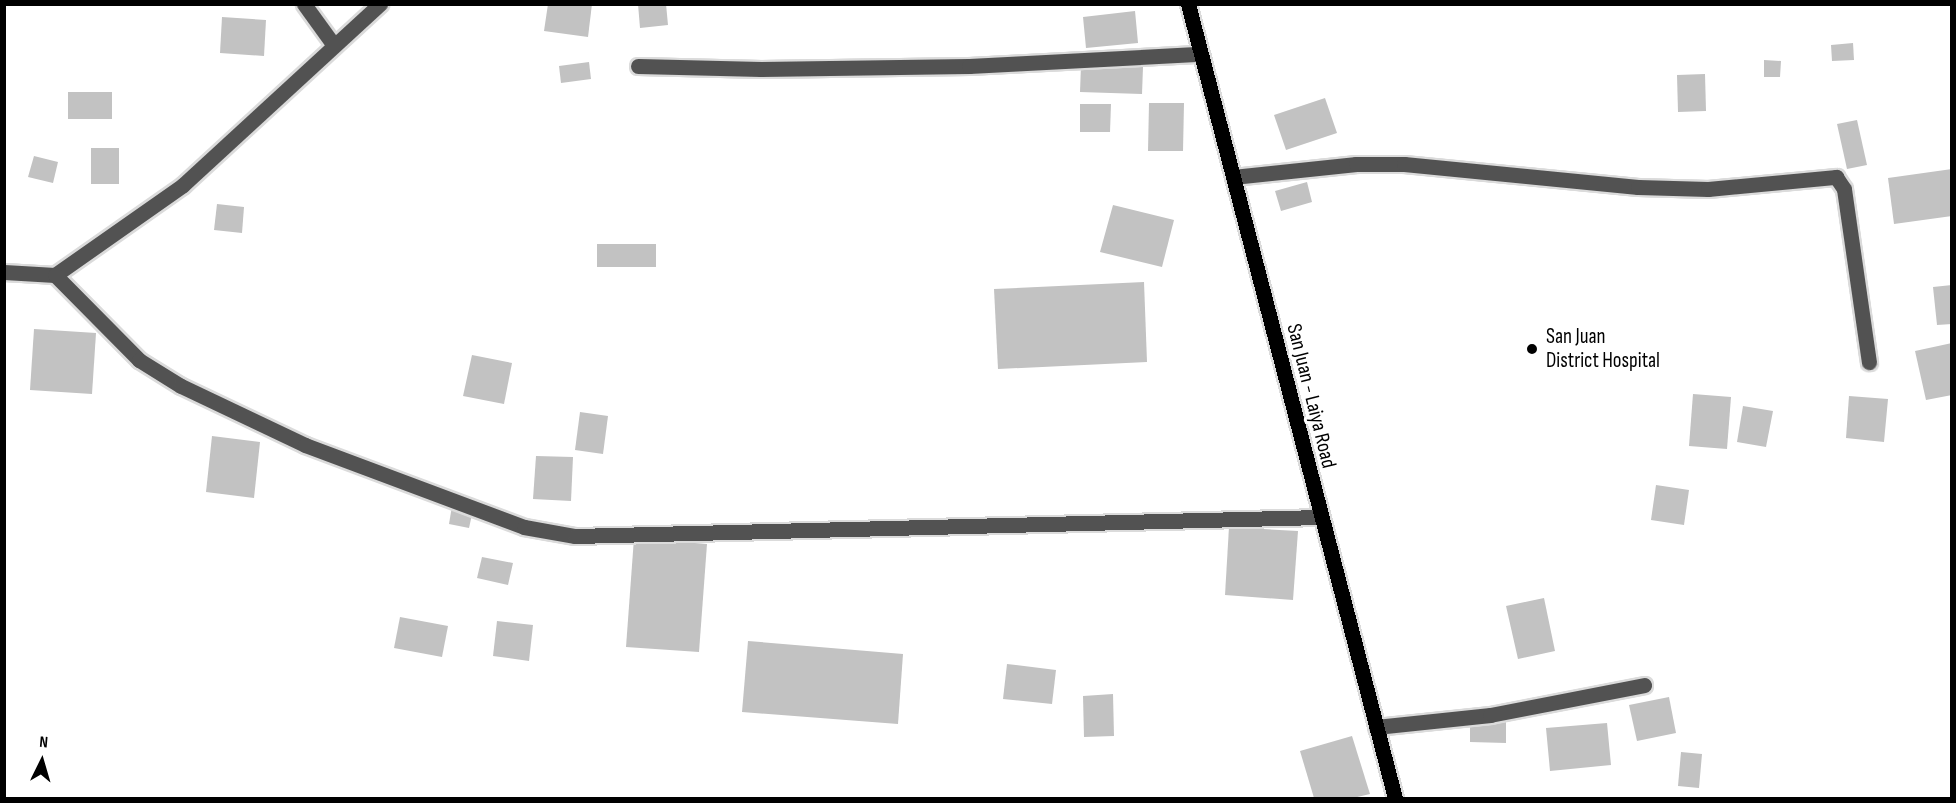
<!DOCTYPE html>
<style>
body{margin:0}
#map{position:relative;width:1956px;height:803px;overflow:hidden;background:#fff;font-family:"Sofia Sans Condensed",sans-serif}
div>[style]{position:absolute}
[style*='--x']{left:calc(var(--x)*1px);top:calc(var(--y)*1px);width:calc(var(--w)*1px);rotate:calc(var(--a)*1deg)}
.building>*{inset:0;background:#c2c2c2}
.roads{filter:drop-shadow(2px 0 #dbdbdb) drop-shadow(-2px 0 #dbdbdb) drop-shadow(0 2px #dbdbdb) drop-shadow(0 -2px #dbdbdb)}
.minor>*{height:15px;margin:-7.5px;padding:0 7.5px;transform-origin:7.5px;border-radius:7.5px;background:#525252}
.major>*{height:15px;margin:-7.5px;padding:0 7.5px;transform-origin:7.5px;border-radius:7.5px;background:#000}
.dots>*{width:16px;height:16px;translate:-50% -50%;box-sizing:border-box;border:3px solid #fff;border-radius:50%}
span{translate:-50% -50%;white-space:nowrap;text-align:center;line-height:1.15;-webkit-text-stroke:6px #fff;paint-order:stroke}
.poi-label{font-size:21px;color:#000}
.left{translate:0 -50%;text-align:left}
.street-label{font-size:21px;color:#000}
.frame{position:absolute;inset:0;border:6px solid #000;pointer-events:none}
.north{position:absolute;left:12px;top:731px;width:60px;height:60px;-webkit-text-stroke:4px #fff;paint-order:stroke;rotate:5deg;font-size:16px;font-weight:700;line-height:24px;text-align:center;color:#000}
.north::after{content:'';display:block;margin:auto;width:21px;height:27px;background:#000;clip-path:polygon(50% 0,100% 100%,50% 72%,0 100%)}
</style>
<div id="map">
<div class="building">
<i style="clip-path:polygon(548px 4px,592px 4px,588px 37px,544px 31px)"></i>
<i style="clip-path:polygon(638px 4px,666px 4px,668px 25px,640px 28px)"></i>
<i style="clip-path:polygon(1135px 11px,1138px 43px,1086px 48px,1083px 17px)"></i>
<i style="clip-path:polygon(222px 17px,266px 20px,264px 56px,220px 53px)"></i>
<i style="clip-path:polygon(1853px 43px,1854px 60px,1832px 61px,1831px 45px)"></i>
<i style="clip-path:polygon(1764px 60px,1781px 61px,1780px 77px,1764px 77px)"></i>
<i style="clip-path:polygon(589px 62px,591px 79px,561px 83px,559px 66px)"></i>
<i style="clip-path:polygon(1081px 65px,1143px 67px,1142px 94px,1080px 92px)"></i>
<i style="clip-path:polygon(1705px 74px,1706px 111px,1678px 112px,1677px 75px)"></i>
<i style="clip-path:polygon(68px 92px,112px 92px,112px 119px,68px 119px)"></i>
<i style="clip-path:polygon(1325px 98px,1337px 133px,1286px 150px,1274px 115px)"></i>
<i style="clip-path:polygon(1149px 103px,1184px 103px,1183px 151px,1148px 151px)"></i>
<i style="clip-path:polygon(1080px 104px,1111px 104px,1110px 132px,1080px 132px)"></i>
<i style="clip-path:polygon(1857px 120px,1867px 165px,1847px 169px,1837px 124px)"></i>
<i style="clip-path:polygon(91px 148px,119px 148px,119px 184px,91px 184px)"></i>
<i style="clip-path:polygon(34px 156px,58px 162px,53px 183px,28px 177px)"></i>
<i style="clip-path:polygon(1952px 169px,1952px 216px,1894px 224px,1888px 178px)"></i>
<i style="clip-path:polygon(1307px 182px,1312px 202px,1281px 211px,1275px 191px)"></i>
<i style="clip-path:polygon(217px 204px,244px 207px,242px 233px,214px 230px)"></i>
<i style="clip-path:polygon(1113px 205px,1174px 220px,1162px 267px,1100px 252px)"></i>
<i style="clip-path:polygon(597px 244px,656px 244px,656px 267px,597px 267px)"></i>
<i style="clip-path:polygon(1144px 282px,1147px 362px,998px 369px,994px 289px)"></i>
<i style="clip-path:polygon(1952px 285px,1952px 324px,1937px 325px,1933px 287px)"></i>
<i style="clip-path:polygon(34px 329px,96px 333px,92px 394px,30px 390px)"></i>
<i style="clip-path:polygon(1952px 343px,1952px 395px,1926px 400px,1915px 351px)"></i>
<i style="clip-path:polygon(472px 355px,512px 363px,504px 404px,463px 396px)"></i>
<i style="clip-path:polygon(1693px 394px,1731px 397px,1727px 449px,1689px 446px)"></i>
<i style="clip-path:polygon(1849px 396px,1888px 399px,1884px 442px,1846px 438px)"></i>
<i style="clip-path:polygon(1743px 406px,1773px 411px,1766px 447px,1737px 442px)"></i>
<i style="clip-path:polygon(580px 412px,608px 416px,603px 454px,575px 450px)"></i>
<i style="clip-path:polygon(212px 436px,260px 442px,254px 498px,206px 492px)"></i>
<i style="clip-path:polygon(536px 456px,573px 457px,571px 501px,533px 499px)"></i>
<i style="clip-path:polygon(1656px 485px,1689px 490px,1684px 525px,1651px 520px)"></i>
<i style="clip-path:polygon(452px 506px,473px 510px,469px 528px,449px 524px)"></i>
<i style="clip-path:polygon(1229px 527px,1298px 531px,1293px 600px,1225px 595px)"></i>
<i style="clip-path:polygon(634px 538px,707px 544px,699px 652px,626px 647px)"></i>
<i style="clip-path:polygon(482px 557px,513px 563px,508px 585px,477px 578px)"></i>
<i style="clip-path:polygon(1544px 598px,1555px 651px,1518px 659px,1506px 606px)"></i>
<i style="clip-path:polygon(400px 617px,448px 626px,442px 657px,394px 648px)"></i>
<i style="clip-path:polygon(497px 621px,533px 625px,529px 661px,493px 656px)"></i>
<i style="clip-path:polygon(748px 641px,903px 654px,898px 724px,742px 712px)"></i>
<i style="clip-path:polygon(1007px 664px,1056px 670px,1052px 704px,1003px 699px)"></i>
<i style="clip-path:polygon(1113px 694px,1114px 736px,1084px 737px,1083px 696px)"></i>
<i style="clip-path:polygon(1669px 697px,1676px 733px,1637px 741px,1629px 705px)"></i>
<i style="clip-path:polygon(1470px 718px,1506px 719px,1506px 743px,1470px 742px)"></i>
<i style="clip-path:polygon(1607px 723px,1611px 765px,1550px 771px,1546px 728px)"></i>
<i style="clip-path:polygon(1352px 736px,1370px 794px,1353px 798px,1314px 798px,1300px 751px)"></i>
<i style="clip-path:polygon(1681px 752px,1702px 754px,1699px 788px,1678px 786px)"></i>
</div>
<div class="roads">
<div class="minor">
<i style="--x:304;--y:4;--w:49;--a:54.1"></i>
<i style="--x:638;--y:66;--w:123;--a:1.4"></i>
<i style="--x:761;--y:69;--w:208;--a:-0.8"></i>
<i style="--x:969;--y:66;--w:232;--a:-3"></i>
<i style="--x:1233;--y:177;--w:124;--a:-6"></i>
<i style="--x:1356;--y:164;--w:48;--a:0"></i>
<i style="--x:1404;--y:164;--w:235;--a:5.6"></i>
<i style="--x:1638;--y:187;--w:70;--a:1.6"></i>
<i style="--x:1708;--y:189;--w:129;--a:-5.4"></i>
<i style="--x:1836;--y:177;--w:14;--a:56"></i>
<i style="--x:1844;--y:189;--w:175;--a:81.8"></i>
<i style="--x:4;--y:272;--w:51;--a:3.4"></i>
<i style="--x:55;--y:275;--w:156;--a:-35.1"></i>
<i style="--x:183;--y:185;--w:268;--a:-42.6"></i>
<i style="--x:55;--y:275;--w:120;--a:45.3"></i>
<i style="--x:139;--y:360;--w:49;--a:31.8"></i>
<i style="--x:181;--y:386;--w:137;--a:25.4"></i>
<i style="--x:305;--y:445;--w:234;--a:20.5"></i>
<i style="--x:524;--y:527;--w:52;--a:10"></i>
<i style="--x:575;--y:536;--w:745;--a:-1.46"></i>
<i style="--x:1376;--y:727;--w:115;--a:-6"></i>
<i style="--x:1490;--y:715;--w:157;--a:-11"></i>
</div>
<div class="major">
<i style="--x:1188;--y:4;--w:821;--a:75.39"></i>
</div>
</div>
<div class="dots">
<i style="left:1532px;top:349px;background:#000"></i>
</div>
<div class="poi-label">
<span class="left" style="left:1546px;top:349px">San Juan<br>District Hospital</span>
</div>
<div class="street-label">
<span style="left:1311px;top:396px;rotate:76deg">San Juan - Laiya Road</span>
</div>
<div class="frame"></div>
<div class="north">N</div>
</div>
